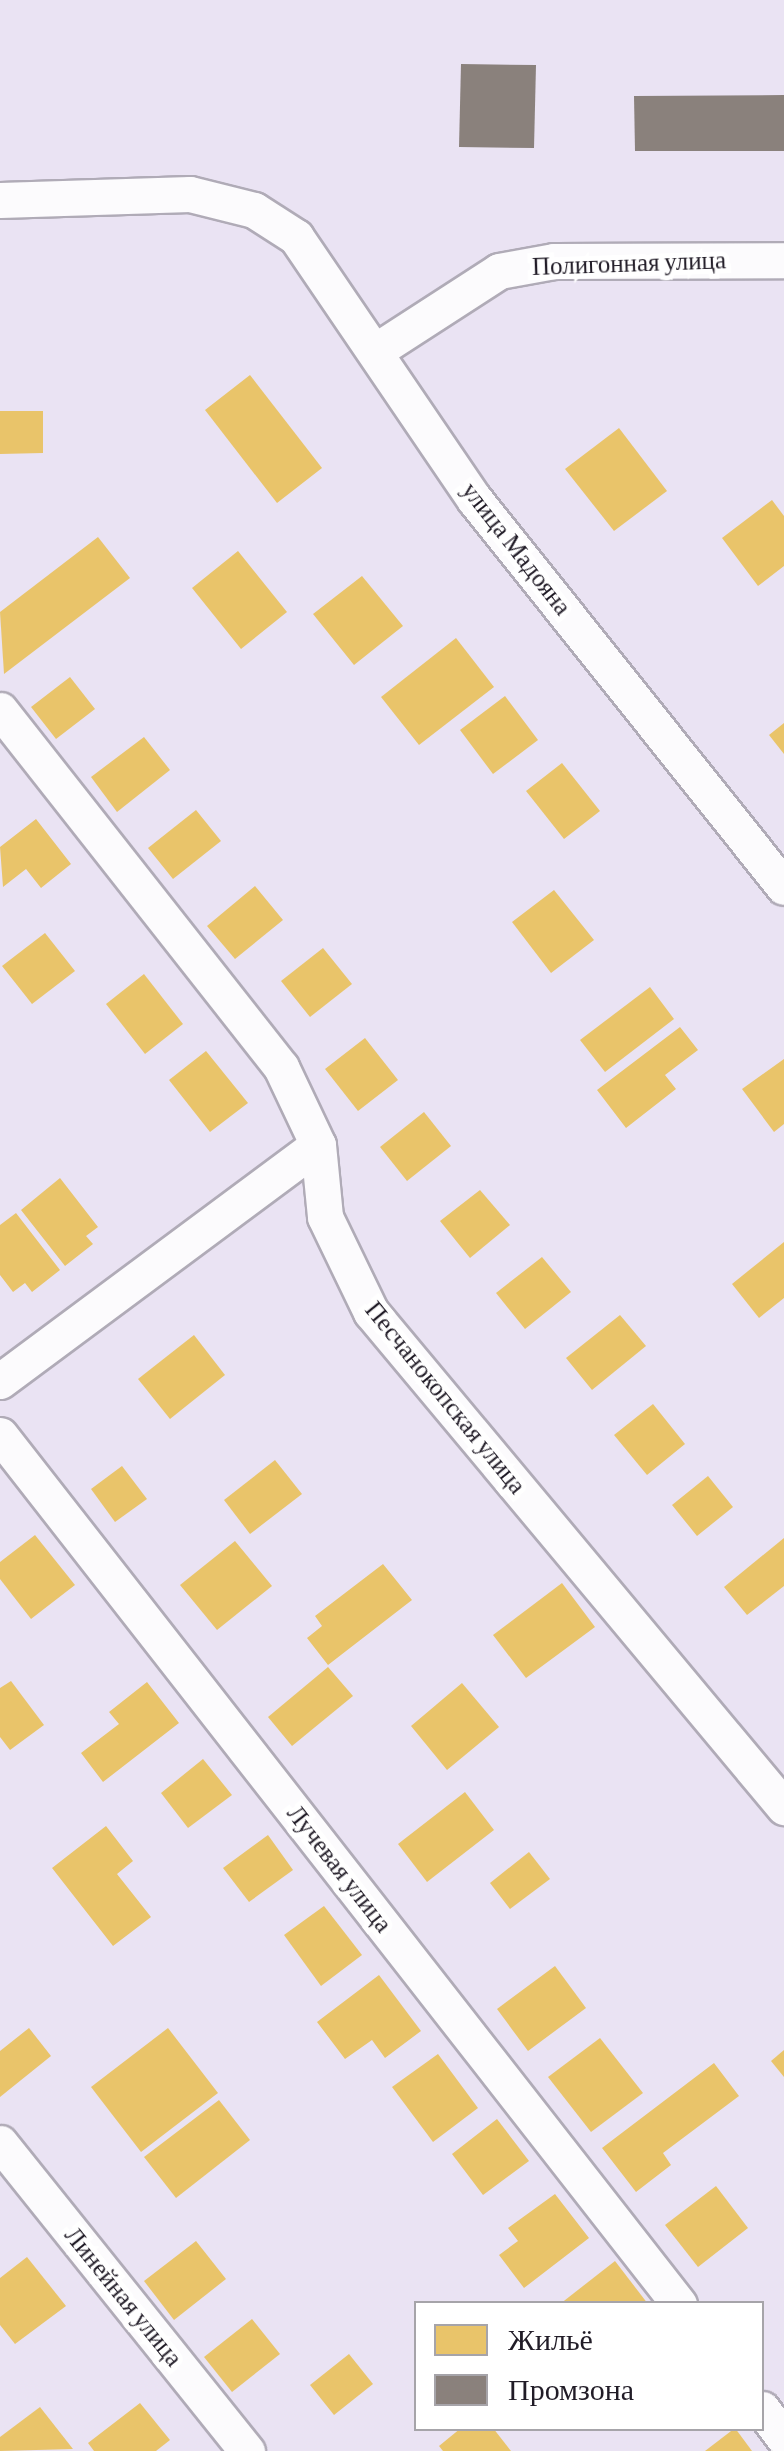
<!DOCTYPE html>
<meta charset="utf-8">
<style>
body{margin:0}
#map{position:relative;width:784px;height:2451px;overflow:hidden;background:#eae3f3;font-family:"Crimson Pro",serif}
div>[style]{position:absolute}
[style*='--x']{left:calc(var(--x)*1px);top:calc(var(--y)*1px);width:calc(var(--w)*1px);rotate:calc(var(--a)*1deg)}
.homes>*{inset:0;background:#e9c46a}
.industry>*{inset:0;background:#8a817c}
.roads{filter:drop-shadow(2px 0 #b0abb7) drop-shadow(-2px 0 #b0abb7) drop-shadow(0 2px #b0abb7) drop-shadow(0 -2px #b0abb7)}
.street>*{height:35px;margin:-17.5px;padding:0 17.5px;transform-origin:17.5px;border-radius:17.5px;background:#fcfbfd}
span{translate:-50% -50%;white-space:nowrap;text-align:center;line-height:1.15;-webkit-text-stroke:10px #fff;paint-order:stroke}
.street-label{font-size:25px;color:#211c27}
.legend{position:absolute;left:414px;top:2301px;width:350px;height:130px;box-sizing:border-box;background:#fff;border:2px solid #a6a4a9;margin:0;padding:12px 18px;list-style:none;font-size:30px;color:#211c27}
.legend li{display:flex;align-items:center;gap:20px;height:50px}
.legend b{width:50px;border:2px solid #a6a4a9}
</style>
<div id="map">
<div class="homes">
<i style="clip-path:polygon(250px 375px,322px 468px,277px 503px,205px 410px)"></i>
<i style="clip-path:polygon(0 411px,43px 411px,43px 453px,0 454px)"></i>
<i style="clip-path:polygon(619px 428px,667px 491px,614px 531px,565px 469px)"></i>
<i style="clip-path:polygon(772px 500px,784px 516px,784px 566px,758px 586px,722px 538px)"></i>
<i style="clip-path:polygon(98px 537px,130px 578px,4px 674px,0 612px)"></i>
<i style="clip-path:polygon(238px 551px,287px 612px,241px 649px,192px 588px)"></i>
<i style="clip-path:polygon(362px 576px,403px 626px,354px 665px,313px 614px)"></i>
<i style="clip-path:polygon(456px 638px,494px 687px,419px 745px,381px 697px)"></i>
<i style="clip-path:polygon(70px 677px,95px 709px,56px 739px,31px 707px)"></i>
<i style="clip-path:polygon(505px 696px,538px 740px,493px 774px,460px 730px)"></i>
<i style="clip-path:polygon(784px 723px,784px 754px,769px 735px)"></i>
<i style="clip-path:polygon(144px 737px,170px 770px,117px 812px,91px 777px)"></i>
<i style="clip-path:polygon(562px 763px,600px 811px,564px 839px,526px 791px)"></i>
<i style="clip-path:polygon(196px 810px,221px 841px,173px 879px,148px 848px)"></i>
<i style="clip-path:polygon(36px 819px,71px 864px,41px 888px,26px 869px,3px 887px,0 847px)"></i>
<i style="clip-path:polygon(255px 886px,283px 920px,235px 959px,207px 926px)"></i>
<i style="clip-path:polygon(554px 890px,594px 940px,551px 973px,512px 922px)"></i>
<i style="clip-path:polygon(45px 933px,75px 971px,32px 1004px,2px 966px)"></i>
<i style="clip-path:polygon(323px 948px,352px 984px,310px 1017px,281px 981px)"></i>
<i style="clip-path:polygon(144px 974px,183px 1024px,145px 1054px,106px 1004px)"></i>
<i style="clip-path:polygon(650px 987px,674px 1019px,605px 1072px,580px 1040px)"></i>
<i style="clip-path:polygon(680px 1027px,698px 1050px,665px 1075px,676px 1089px,626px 1128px,597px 1090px)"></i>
<i style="clip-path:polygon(365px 1038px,398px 1080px,358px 1111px,325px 1069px)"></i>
<i style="clip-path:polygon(206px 1051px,248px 1103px,210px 1132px,169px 1080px)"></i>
<i style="clip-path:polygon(784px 1059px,784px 1124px,774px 1132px,742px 1089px)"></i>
<i style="clip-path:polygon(424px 1112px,451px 1146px,407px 1181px,380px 1147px)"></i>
<i style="clip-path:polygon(60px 1178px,98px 1227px,86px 1236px,93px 1244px,65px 1266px,21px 1210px)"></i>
<i style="clip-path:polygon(480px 1190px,510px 1225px,470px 1258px,440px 1221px)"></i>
<i style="clip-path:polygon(16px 1213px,60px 1270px,32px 1292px,25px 1283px,13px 1292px,0 1275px,0 1225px)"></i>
<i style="clip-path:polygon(784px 1242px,784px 1298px,759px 1318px,732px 1284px)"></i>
<i style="clip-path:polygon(542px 1257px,571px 1292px,525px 1329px,496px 1293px)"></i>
<i style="clip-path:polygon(620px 1315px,646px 1346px,592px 1390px,566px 1358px)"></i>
<i style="clip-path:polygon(194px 1335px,225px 1375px,170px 1419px,138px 1379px)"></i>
<i style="clip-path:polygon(653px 1404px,685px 1444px,647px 1475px,614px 1435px)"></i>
<i style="clip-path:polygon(275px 1460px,302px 1494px,250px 1534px,224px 1500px)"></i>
<i style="clip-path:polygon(122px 1466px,147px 1499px,115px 1522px,91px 1489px)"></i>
<i style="clip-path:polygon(708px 1476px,733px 1507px,697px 1536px,672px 1505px)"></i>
<i style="clip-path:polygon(35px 1535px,75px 1585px,31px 1619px,0 1579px,0 1562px)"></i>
<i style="clip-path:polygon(784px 1538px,784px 1586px,747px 1615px,724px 1587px)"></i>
<i style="clip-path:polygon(235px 1541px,272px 1586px,217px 1630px,180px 1585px)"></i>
<i style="clip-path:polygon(383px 1564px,412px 1600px,328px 1665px,307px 1638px,322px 1626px,315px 1616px)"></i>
<i style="clip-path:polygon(562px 1583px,595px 1627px,526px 1678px,493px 1635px)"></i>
<i style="clip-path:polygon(328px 1667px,353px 1696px,292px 1746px,268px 1717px)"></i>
<i style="clip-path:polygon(11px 1681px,44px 1725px,10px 1750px,0 1737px,0 1688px)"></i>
<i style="clip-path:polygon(147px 1682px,179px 1723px,103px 1782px,81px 1753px,119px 1724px,109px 1712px)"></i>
<i style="clip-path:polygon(462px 1683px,499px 1727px,447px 1770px,411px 1726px)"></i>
<i style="clip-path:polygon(203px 1759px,232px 1795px,188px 1828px,161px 1793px)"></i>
<i style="clip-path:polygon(465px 1792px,494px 1830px,427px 1882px,398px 1844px)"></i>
<i style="clip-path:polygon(106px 1826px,133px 1861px,117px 1874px,151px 1917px,113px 1946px,52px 1868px)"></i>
<i style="clip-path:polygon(268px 1835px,293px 1870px,249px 1902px,223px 1868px)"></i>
<i style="clip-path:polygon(529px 1852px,550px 1879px,510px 1909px,490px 1883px)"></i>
<i style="clip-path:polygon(324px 1906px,362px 1955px,321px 1986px,284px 1935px)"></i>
<i style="clip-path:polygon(555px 1966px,586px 2008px,528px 2051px,497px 2009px)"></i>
<i style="clip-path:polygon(379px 1975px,421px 2031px,385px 2058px,372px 2040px,345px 2059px,317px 2022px)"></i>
<i style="clip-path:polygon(29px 2028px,51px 2056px,0 2097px,0 2051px)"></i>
<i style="clip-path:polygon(168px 2028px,218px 2093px,141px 2152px,91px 2087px)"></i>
<i style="clip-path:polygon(600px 2038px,643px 2093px,591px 2132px,548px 2077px)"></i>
<i style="clip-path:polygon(784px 2050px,784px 2077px,771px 2061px)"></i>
<i style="clip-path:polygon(438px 2054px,478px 2108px,433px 2142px,392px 2087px)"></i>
<i style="clip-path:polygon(714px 2063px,739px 2096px,663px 2153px,671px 2165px,636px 2192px,602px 2148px)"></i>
<i style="clip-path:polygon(219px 2100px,250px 2140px,176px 2198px,144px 2157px)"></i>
<i style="clip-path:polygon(497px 2119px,529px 2161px,483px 2195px,452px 2154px)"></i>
<i style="clip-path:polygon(716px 2186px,748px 2228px,698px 2267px,665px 2225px)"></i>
<i style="clip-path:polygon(555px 2194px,589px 2238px,524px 2288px,499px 2255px,518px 2241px,508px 2228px)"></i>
<i style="clip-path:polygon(196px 2241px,226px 2279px,174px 2320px,144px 2281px)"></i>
<i style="clip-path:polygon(27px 2257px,66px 2306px,15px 2344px,0 2325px,0 2278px)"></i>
<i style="clip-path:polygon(615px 2261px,648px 2304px,560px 2304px)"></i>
<i style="clip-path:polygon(252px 2319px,280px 2354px,232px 2392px,204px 2357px)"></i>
<i style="clip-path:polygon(349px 2354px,373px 2384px,334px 2415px,310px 2385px)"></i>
<i style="clip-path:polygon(140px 2403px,170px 2440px,156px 2451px,94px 2451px,88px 2443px)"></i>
<i style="clip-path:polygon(40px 2407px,73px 2449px,0 2451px,0 2437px)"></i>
<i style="clip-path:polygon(461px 2428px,493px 2428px,511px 2451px,443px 2451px,439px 2446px)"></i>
<i style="clip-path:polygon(735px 2428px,752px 2451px,705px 2451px)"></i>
</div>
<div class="industry">
<i style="clip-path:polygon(461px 64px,536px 65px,534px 148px,459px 147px)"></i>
<i style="clip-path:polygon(784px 95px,784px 151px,635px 151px,634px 96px)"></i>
</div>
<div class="roads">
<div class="street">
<i style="--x:0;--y:200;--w:190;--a:-1.8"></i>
<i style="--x:190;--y:194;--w:66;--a:14"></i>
<i style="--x:254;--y:210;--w:50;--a:32.7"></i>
<i style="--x:296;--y:237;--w:318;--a:55.8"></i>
<i style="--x:475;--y:500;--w:495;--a:51.4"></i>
<i style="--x:377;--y:350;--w:145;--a:-32.9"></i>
<i style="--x:499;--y:271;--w:56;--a:-10.3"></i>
<i style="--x:554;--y:261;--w:230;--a:-0.2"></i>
<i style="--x:0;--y:710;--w:454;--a:51.8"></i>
<i style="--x:281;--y:1067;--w:86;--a:64.6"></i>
<i style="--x:318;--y:1145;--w:72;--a:84.4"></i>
<i style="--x:325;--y:1217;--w:106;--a:64.2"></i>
<i style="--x:371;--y:1312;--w:645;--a:50.16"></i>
<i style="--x:0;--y:1381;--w:396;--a:-36.6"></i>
<i style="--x:0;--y:1435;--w:1103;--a:52"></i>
<i style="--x:0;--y:2143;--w:395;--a:51.3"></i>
<i style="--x:762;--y:2409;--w:36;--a:53"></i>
</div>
</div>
<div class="street-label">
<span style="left:629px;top:264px;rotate:-2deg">Полигонная улица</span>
<span style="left:516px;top:549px;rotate:52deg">улица Мадояна</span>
<span style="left:445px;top:1398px;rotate:51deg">Песчанокопская улица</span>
<span style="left:339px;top:1869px;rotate:52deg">Лучевая улица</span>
<span style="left:123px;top:2297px;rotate:51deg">Линейная улица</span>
</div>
<ul class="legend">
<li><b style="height:28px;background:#e9c46a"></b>Жильё</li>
<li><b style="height:28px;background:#8a817c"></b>Промзона</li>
</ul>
</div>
